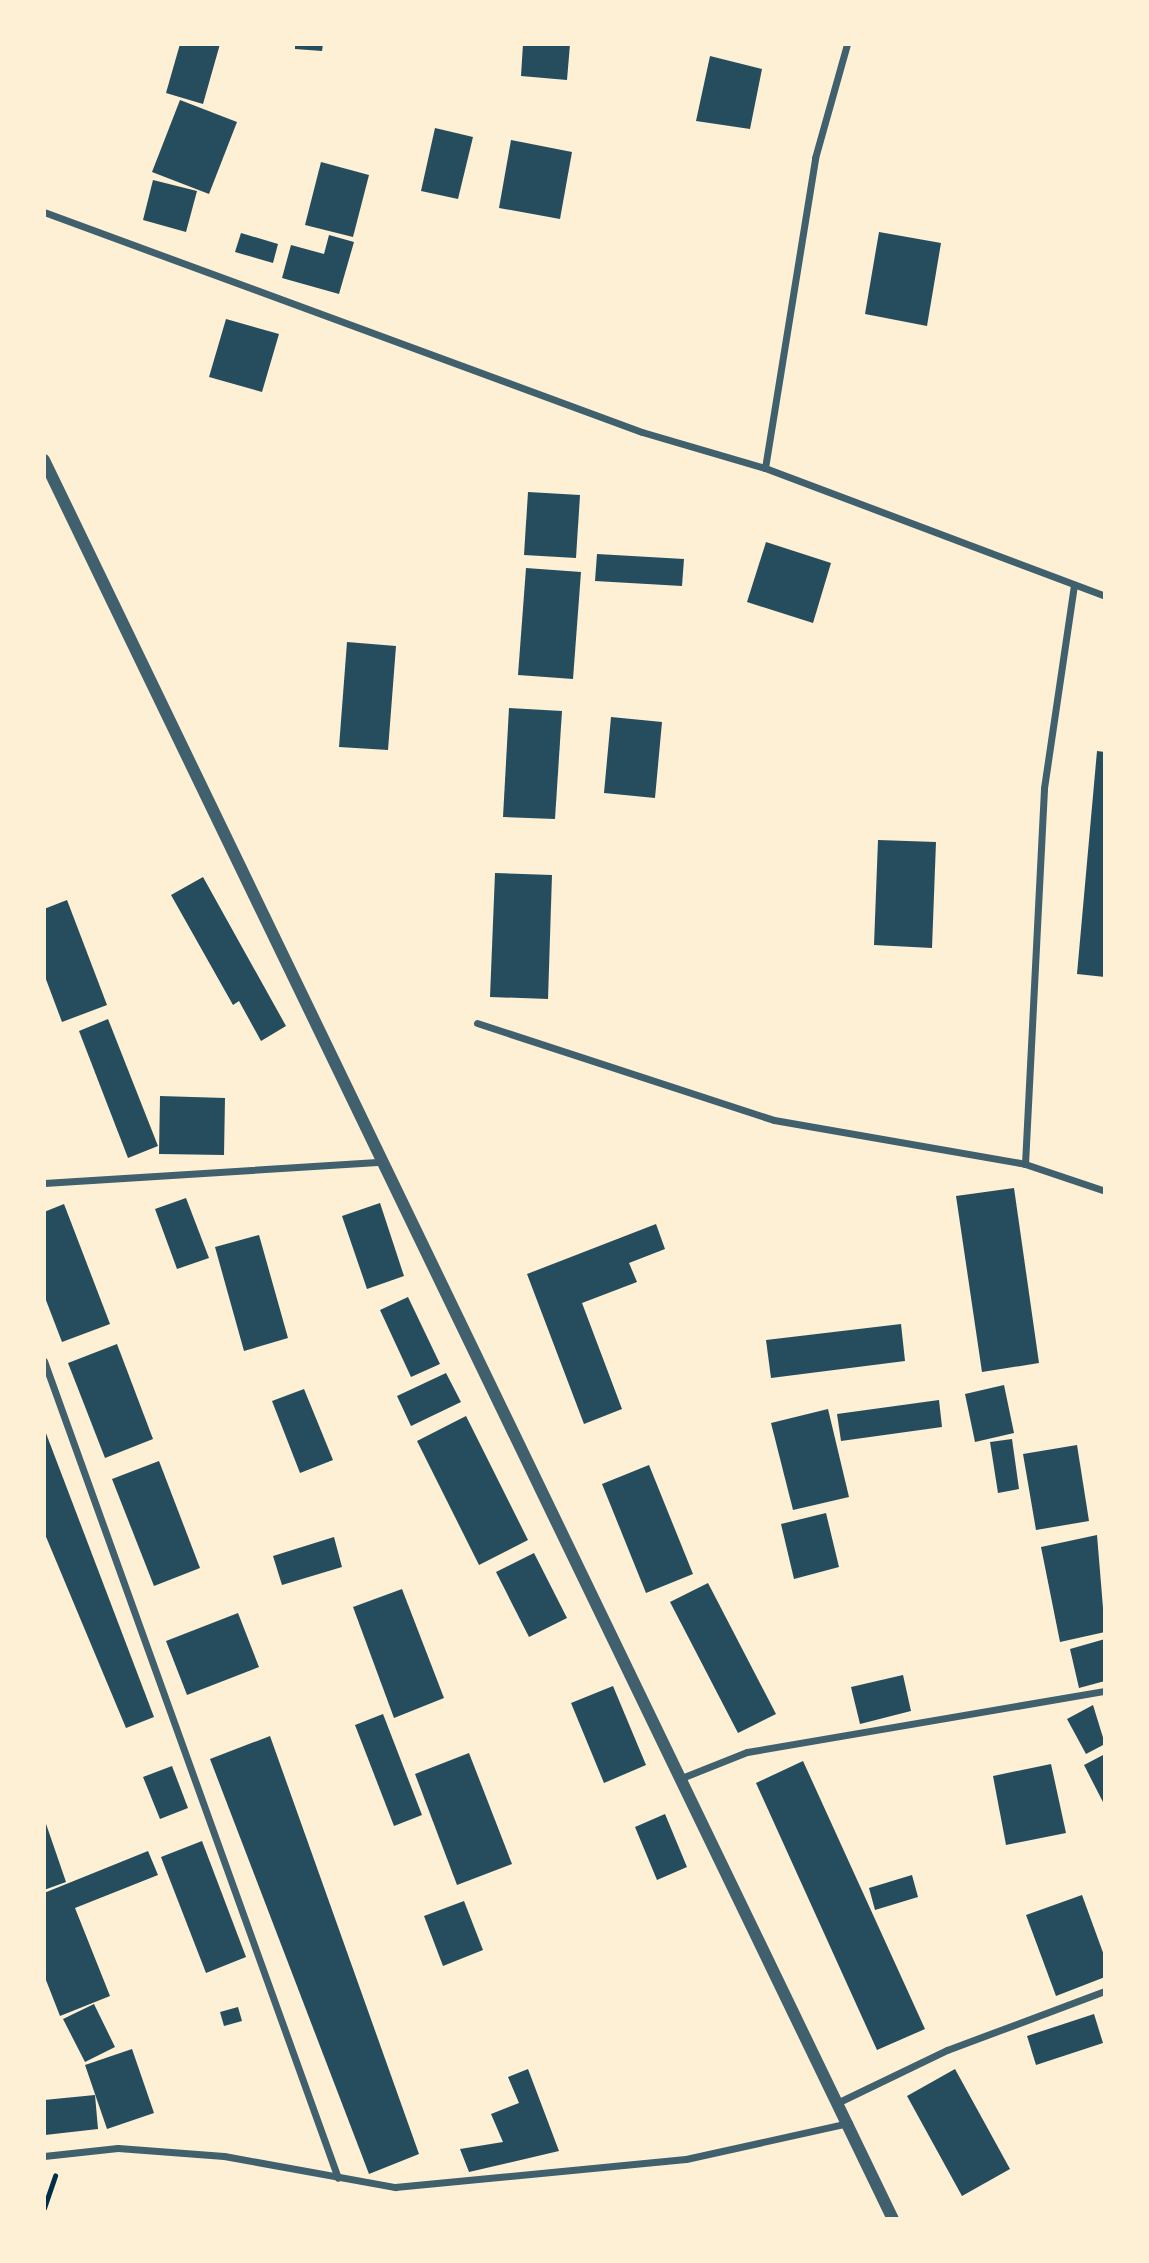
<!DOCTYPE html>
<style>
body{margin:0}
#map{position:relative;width:1149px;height:2263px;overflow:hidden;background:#fdf0d5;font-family:"Sofia Sans Condensed",sans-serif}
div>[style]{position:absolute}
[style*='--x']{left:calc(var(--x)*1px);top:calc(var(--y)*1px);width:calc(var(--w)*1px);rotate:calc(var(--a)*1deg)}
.building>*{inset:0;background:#264d5e}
.path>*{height:4.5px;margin:-2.25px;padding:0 2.25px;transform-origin:2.25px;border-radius:2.25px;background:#003049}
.minor>*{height:7px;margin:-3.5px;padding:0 3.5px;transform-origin:3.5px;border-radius:3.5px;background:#3f606c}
.tertiary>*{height:12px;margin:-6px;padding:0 6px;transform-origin:6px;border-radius:6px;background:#3f606c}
span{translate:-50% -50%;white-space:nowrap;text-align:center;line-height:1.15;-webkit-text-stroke:5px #fdf0d5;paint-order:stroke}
.frame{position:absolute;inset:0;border:46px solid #fdf0d5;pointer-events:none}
</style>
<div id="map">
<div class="building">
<i style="clip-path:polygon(180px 44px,220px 44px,203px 104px,166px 93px)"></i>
<i style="clip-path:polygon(295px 44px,323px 44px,322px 51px,295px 49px)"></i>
<i style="clip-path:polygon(523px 44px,570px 44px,567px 80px,521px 76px)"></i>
<i style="clip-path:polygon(710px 56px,762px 69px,750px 129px,696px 121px)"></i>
<i style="clip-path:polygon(180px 100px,237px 122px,209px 194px,152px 172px)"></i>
<i style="clip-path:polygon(435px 128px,473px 137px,458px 199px,421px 191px)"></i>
<i style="clip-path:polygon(511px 140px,572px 152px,560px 219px,499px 208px)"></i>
<i style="clip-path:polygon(321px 162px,369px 175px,353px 237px,305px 225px)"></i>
<i style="clip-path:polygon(153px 180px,197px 191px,186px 232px,143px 220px)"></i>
<i style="clip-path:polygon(879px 232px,941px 243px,927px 326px,865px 314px)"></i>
<i style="clip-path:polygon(241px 233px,278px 244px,273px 263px,235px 252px)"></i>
<i style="clip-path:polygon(329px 235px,354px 242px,339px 294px,282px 278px,291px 245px,324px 254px)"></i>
<i style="clip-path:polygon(226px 319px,279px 334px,262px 392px,209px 377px)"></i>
<i style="clip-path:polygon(528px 492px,580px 495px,576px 558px,524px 555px)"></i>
<i style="clip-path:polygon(766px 542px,831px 563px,813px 623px,747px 602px)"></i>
<i style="clip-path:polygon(597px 554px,684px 559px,682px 586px,595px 581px)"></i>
<i style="clip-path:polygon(526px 568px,581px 572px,573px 679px,518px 675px)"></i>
<i style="clip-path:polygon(347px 642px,396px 646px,388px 750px,339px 747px)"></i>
<i style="clip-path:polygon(509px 708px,562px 711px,555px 819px,503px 817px)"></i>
<i style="clip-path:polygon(611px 717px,662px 722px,655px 798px,604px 793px)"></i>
<i style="clip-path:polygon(1097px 751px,1105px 752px,1105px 977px,1077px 974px)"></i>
<i style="clip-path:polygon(878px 840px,936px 842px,932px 948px,874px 945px)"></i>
<i style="clip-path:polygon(495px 873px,552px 875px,548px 999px,490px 997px)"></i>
<i style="clip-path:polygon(203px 877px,286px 1026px,261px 1041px,239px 1001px,233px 1005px,171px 895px)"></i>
<i style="clip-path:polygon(67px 900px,107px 1005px,62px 1022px,44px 974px,44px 909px)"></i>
<i style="clip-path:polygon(108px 1019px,158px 1146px,128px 1158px,79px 1031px)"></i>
<i style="clip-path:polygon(160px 1096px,225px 1098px,224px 1155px,159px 1154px)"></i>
<i style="clip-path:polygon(1014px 1188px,1039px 1363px,982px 1372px,956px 1196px)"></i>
<i style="clip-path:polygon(186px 1198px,209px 1258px,177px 1269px,155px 1209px)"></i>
<i style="clip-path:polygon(380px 1203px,404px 1276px,367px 1289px,342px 1216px)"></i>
<i style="clip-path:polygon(64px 1204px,110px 1324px,62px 1342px,44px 1295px,44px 1212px)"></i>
<i style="clip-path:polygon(656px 1224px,665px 1249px,629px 1263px,637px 1282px,582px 1303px,622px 1409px,584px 1424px,527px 1274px)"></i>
<i style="clip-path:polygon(259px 1235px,288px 1338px,244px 1351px,215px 1247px)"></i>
<i style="clip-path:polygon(408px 1297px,440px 1364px,411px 1377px,380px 1310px)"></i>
<i style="clip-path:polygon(901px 1324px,905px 1361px,771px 1378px,766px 1340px)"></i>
<i style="clip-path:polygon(117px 1344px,153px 1439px,105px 1458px,68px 1363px)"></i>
<i style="clip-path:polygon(446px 1373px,461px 1402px,411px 1426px,397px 1396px)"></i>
<i style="clip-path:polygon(1004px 1385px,1014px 1433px,975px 1442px,965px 1394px)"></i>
<i style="clip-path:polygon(304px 1389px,333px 1460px,300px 1473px,272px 1401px)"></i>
<i style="clip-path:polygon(939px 1400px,942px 1427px,841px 1441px,837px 1414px)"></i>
<i style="clip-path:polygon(828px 1409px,849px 1497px,793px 1510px,771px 1423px)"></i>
<i style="clip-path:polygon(466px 1416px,528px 1540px,479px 1565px,417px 1441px)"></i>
<i style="clip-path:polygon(44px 1428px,154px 1717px,126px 1728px,44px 1532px)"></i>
<i style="clip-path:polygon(1012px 1439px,1019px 1489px,998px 1493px,990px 1442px)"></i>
<i style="clip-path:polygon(1077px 1445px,1089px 1521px,1036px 1530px,1023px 1454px)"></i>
<i style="clip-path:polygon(159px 1461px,200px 1568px,154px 1586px,112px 1479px)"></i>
<i style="clip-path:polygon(649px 1465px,693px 1574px,646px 1593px,602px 1484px)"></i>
<i style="clip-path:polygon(826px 1513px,839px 1567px,794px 1579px,781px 1524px)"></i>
<i style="clip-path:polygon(1097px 1535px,1105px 1632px,1060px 1642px,1041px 1547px)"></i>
<i style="clip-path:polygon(334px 1537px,342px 1567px,282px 1585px,273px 1556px)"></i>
<i style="clip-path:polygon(534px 1553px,567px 1618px,529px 1637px,496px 1572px)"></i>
<i style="clip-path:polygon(708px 1583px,776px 1714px,738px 1733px,670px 1602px)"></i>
<i style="clip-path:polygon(402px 1589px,444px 1698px,394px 1718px,353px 1607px)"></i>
<i style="clip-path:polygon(238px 1613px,259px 1667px,187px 1695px,166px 1641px)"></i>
<i style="clip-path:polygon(1105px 1639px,1105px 1681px,1079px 1688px,1070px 1649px)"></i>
<i style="clip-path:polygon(903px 1675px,911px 1711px,860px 1724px,851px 1687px)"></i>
<i style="clip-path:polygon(613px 1686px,646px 1765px,604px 1783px,571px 1703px)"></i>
<i style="clip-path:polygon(1093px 1705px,1105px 1744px,1086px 1754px,1067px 1719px)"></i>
<i style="clip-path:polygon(383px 1714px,422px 1815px,394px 1826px,355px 1725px)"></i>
<i style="clip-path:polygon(270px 1736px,419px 2154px,369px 2174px,210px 1759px)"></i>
<i style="clip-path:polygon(469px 1753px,512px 1864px,457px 1885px,415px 1774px)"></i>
<i style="clip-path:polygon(1105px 1754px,1105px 1806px,1084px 1765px)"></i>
<i style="clip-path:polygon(803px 1761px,925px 2029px,877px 2050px,756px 1783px)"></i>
<i style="clip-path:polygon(1051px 1764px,1066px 1833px,1006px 1845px,993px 1776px)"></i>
<i style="clip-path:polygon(172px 1766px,188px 1808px,160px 1819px,143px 1777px)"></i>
<i style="clip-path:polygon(665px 1814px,687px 1867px,657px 1880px,635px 1827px)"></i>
<i style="clip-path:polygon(44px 1818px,66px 1882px,44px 1890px)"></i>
<i style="clip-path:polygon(202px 1841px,246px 1957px,206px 1973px,161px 1857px)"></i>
<i style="clip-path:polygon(148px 1851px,158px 1875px,75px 1908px,110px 1996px,60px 2016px,44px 1975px,44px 1893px)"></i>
<i style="clip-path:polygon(912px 1875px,918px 1897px,875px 1910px,869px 1888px)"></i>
<i style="clip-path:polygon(1082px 1895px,1105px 1958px,1105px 1977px,1056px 1996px,1026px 1915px)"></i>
<i style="clip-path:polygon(464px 1901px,483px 1950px,443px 1966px,424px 1916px)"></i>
<i style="clip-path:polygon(94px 2004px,115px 2047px,85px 2062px,63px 2019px)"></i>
<i style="clip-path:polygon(238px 2007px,242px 2021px,224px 2026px,220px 2012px)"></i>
<i style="clip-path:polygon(1094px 2014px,1103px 2043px,1036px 2065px,1027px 2036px)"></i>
<i style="clip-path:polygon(132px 2049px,154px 2113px,107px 2129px,85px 2065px)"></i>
<i style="clip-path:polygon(528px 2069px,559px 2151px,469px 2172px,460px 2149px,503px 2142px,491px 2114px,519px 2103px,508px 2077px)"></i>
<i style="clip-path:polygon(955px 2069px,1010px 2169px,962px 2196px,907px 2096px)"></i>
<i style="clip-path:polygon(95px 2095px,98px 2129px,45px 2135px,44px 2100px)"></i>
</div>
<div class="path">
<i style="--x:44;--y:2208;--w:34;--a:-71"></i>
</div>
<div class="minor">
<i style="--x:44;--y:212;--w:637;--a:20.2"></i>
<i style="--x:642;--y:432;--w:128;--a:16.3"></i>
<i style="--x:765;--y:468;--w:363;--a:20.6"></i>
<i style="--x:765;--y:468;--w:314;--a:-80.8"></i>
<i style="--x:815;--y:158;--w:118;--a:-74.3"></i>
<i style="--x:477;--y:1023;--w:312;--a:18.1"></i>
<i style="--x:774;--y:1120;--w:255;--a:9.9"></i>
<i style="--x:1025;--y:1164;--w:84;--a:18.6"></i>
<i style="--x:1025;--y:1164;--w:376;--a:-87.1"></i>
<i style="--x:1044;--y:788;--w:205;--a:-81.6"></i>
<i style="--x:44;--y:1183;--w:338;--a:-3.6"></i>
<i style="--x:44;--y:1361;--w:868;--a:70.21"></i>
<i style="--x:679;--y:1779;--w:73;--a:-21.7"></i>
<i style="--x:747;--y:1752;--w:363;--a:-9.7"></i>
<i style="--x:839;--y:2102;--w:120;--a:-25.7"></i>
<i style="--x:947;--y:2050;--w:169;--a:-20.5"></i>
<i style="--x:44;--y:2156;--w:74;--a:-6.2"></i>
<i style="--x:118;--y:2148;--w:106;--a:4.3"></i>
<i style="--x:224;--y:2156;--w:174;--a:10.3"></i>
<i style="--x:395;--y:2187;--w:292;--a:-5.5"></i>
<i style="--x:686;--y:2159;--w:167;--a:-12.5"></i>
</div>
<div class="tertiary">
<i style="--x:44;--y:460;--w:1953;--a:64.24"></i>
</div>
<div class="frame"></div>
</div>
